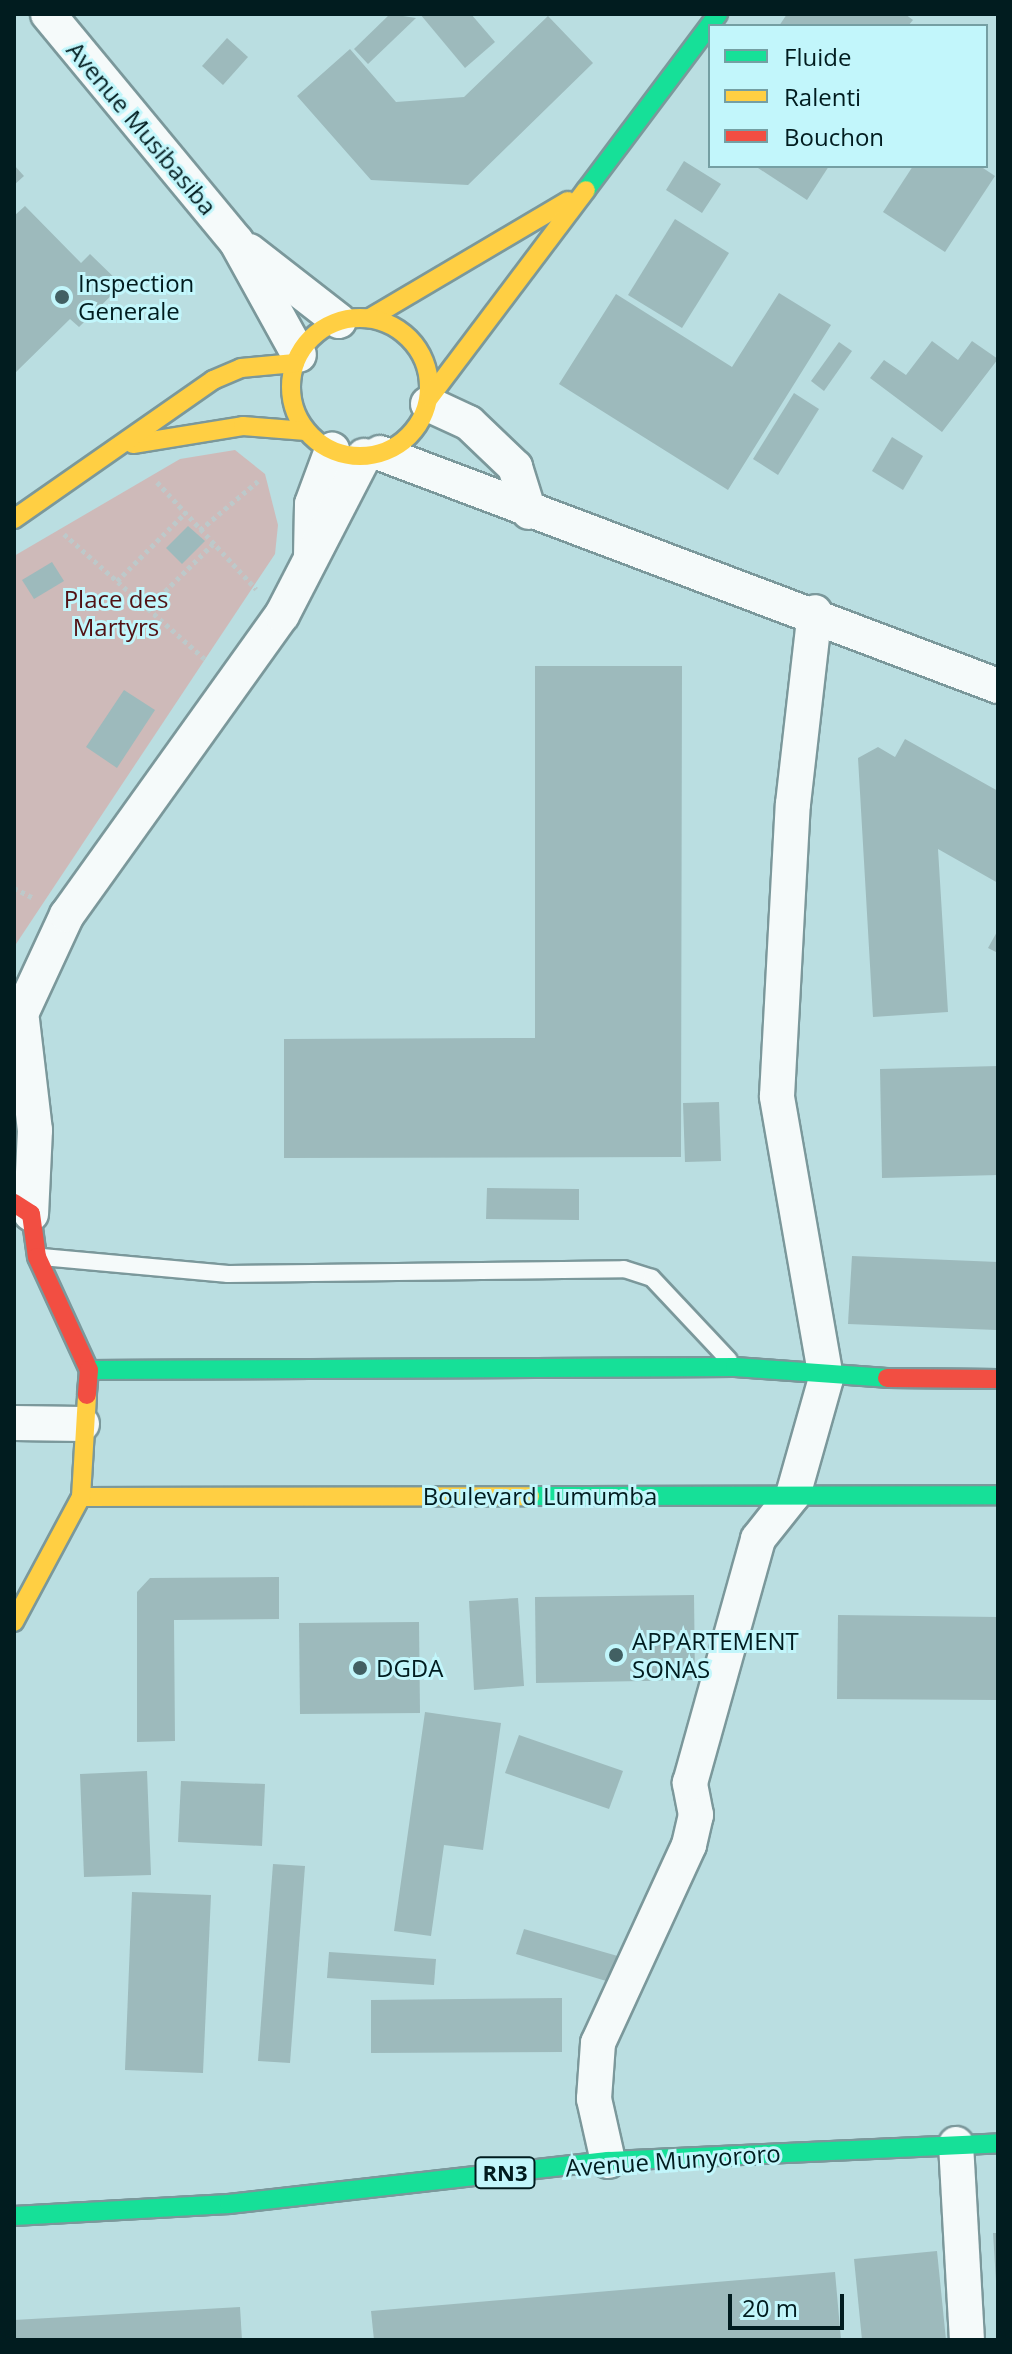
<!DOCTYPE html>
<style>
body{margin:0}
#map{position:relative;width:1012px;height:2354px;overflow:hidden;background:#badee1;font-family:"Open Sans",sans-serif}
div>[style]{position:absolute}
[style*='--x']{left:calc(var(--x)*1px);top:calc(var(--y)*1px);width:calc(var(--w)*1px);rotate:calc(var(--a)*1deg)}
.green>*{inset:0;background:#cebab9}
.building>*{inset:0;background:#9dbabc}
.path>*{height:5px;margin-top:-2.5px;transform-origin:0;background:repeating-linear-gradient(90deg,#bdc9ca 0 4px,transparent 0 8px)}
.roads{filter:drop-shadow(2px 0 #7b989b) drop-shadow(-2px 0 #7b989b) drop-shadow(0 2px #7b989b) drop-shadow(0 -2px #7b989b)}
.lane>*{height:16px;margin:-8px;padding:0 8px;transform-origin:8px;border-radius:8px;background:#f5fafa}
.street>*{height:34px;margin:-17px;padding:0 17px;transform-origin:17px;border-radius:17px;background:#f5fafa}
.fast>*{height:18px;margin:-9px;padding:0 9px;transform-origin:9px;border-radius:9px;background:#16e098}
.slow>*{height:18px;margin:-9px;padding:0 9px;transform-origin:9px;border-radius:9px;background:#ffcf43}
.slow>.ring{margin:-9px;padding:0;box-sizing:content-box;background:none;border:18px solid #ffcf43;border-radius:50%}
.jam>*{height:18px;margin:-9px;padding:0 9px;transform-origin:9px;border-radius:9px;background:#f24e42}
.dots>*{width:22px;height:22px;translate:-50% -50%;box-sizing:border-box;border:4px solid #c2f6fb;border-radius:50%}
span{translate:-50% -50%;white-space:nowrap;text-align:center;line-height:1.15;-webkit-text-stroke:6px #c2f6fb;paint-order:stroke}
.shield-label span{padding:2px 6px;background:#c2f6fb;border:2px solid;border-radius:6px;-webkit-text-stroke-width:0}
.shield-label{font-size:22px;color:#011c1f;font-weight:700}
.street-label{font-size:24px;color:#011c1f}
.poi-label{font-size:24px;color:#011c1f}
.left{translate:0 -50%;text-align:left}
.park-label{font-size:24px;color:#511114}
.frame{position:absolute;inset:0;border:16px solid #011c1f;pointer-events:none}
.legend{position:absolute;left:708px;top:24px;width:280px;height:144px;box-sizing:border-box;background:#c2f6fb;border:2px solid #759fa3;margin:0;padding:10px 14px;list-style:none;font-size:24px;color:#011c1f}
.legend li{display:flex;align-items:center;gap:16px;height:40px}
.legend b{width:40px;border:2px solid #759fa3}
.scale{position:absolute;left:728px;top:2294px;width:116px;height:36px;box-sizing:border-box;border:4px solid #011c1f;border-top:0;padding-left:10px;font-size:24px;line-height:28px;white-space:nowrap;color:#011c1f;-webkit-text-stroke:6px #c2f6fb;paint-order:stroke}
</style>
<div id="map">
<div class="green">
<i style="clip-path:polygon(235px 450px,265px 474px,278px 525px,275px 554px,14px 947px,14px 556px,180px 459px)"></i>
</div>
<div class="building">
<i style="clip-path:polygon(390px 14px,416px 18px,368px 64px,354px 49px)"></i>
<i style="clip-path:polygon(420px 14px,471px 14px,495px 42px,465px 68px)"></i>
<i style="clip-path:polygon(787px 14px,905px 14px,913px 20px,908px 26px,779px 26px)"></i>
<i style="clip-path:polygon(548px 16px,593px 63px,468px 185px,371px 180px,297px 96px,350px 49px,396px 102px,464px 97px)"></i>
<i style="clip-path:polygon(227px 38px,248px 57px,223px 85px,202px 66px)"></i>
<i style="clip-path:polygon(684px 161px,721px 184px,702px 213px,666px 190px)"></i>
<i style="clip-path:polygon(14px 165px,24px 176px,14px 185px)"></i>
<i style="clip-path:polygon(755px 166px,829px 166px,807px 200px)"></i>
<i style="clip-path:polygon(913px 166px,980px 166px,995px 176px,945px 252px,883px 212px)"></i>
<i style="clip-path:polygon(25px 206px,81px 263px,90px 254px,122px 285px,79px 327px,70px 319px,14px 374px,14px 216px)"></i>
<i style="clip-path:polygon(675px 219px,729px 253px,682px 328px,628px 295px)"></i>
<i style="clip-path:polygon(779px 293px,831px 325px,728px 490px,559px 384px,616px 294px,732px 367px)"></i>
<i style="clip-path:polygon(932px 341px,958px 360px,972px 341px,998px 359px,942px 432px,870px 378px,884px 360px,906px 375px)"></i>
<i style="clip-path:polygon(839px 342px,852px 351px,824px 391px,811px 381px)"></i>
<i style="clip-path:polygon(794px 393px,819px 409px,778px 475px,753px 459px)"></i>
<i style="clip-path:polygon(892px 437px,923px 456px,903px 490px,872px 471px)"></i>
<i style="clip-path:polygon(188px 526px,205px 541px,182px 564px,166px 548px)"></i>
<i style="clip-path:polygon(52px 562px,64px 581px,34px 599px,22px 580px)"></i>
<i style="clip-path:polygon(535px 666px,682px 666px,681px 1157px,284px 1158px,284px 1039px,535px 1038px)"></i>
<i style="clip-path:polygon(124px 690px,155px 710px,117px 768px,86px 747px)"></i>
<i style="clip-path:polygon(905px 739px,998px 791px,998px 883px,938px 849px,948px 1012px,873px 1017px,858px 758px,878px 747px,895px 757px)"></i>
<i style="clip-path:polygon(998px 930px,998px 953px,988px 948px)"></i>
<i style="clip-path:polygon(998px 1066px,998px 1175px,882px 1178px,880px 1069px)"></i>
<i style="clip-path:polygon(719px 1102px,721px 1161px,685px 1162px,683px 1103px)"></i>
<i style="clip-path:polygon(487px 1188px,579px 1189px,579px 1220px,486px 1219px)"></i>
<i style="clip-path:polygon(852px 1256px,998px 1262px,996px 1330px,848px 1324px)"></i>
<i style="clip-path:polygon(279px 1577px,279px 1619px,174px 1620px,175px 1741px,137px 1742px,137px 1592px,150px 1578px)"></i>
<i style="clip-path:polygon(694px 1595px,695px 1680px,536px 1683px,535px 1597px)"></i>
<i style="clip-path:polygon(518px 1598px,524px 1686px,474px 1690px,469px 1601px)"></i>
<i style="clip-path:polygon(838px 1615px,998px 1617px,998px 1700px,837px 1699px)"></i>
<i style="clip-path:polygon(419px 1622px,420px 1713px,300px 1714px,299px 1623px)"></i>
<i style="clip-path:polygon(425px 1712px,501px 1723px,483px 1850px,444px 1845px,431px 1936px,394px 1931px)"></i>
<i style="clip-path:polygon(519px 1735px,623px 1771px,609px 1809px,505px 1773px)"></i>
<i style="clip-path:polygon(147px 1771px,151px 1875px,84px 1877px,80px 1774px)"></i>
<i style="clip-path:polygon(181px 1781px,265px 1784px,262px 1846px,178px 1842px)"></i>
<i style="clip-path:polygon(273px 1864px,305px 1866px,290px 2063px,258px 2061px)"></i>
<i style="clip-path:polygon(132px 1892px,211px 1895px,203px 2073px,125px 2070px)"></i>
<i style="clip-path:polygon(524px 1929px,621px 1957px,613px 1983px,516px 1954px)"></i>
<i style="clip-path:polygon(329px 1952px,436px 1959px,434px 1985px,327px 1978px)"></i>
<i style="clip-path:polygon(562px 1998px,562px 2052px,371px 2053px,371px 2000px)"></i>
<i style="clip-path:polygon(993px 2233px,998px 2233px,998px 2281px,996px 2281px)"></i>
<i style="clip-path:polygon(937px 2251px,946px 2340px,862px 2340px,854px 2259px)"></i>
<i style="clip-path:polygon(835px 2272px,841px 2340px,374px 2340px,371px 2311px)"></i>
<i style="clip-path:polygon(240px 2307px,242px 2340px,14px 2340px,14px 2320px)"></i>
</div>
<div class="path">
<i style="--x:157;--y:482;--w:146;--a:47.2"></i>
<i style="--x:200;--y:530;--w:76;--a:-40.2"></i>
<i style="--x:64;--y:534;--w:190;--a:41.6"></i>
<i style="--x:117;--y:581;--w:98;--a:-45"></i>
<i style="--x:148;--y:608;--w:91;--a:-44.6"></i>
<i style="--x:14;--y:888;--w:22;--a:27"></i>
</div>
<div class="roads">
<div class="lane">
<i style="--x:42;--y:1257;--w:187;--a:5.2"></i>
<i style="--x:228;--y:1274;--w:396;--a:-0.7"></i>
<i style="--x:624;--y:1269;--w:29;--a:18"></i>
<i style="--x:652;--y:1278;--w:112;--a:46.8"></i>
</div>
<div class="street">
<i style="--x:48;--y:14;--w:295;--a:50.4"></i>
<i style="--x:236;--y:241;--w:130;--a:61.1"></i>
<i style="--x:249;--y:251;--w:114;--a:37.9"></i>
<i style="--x:428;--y:404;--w:45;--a:24.9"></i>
<i style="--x:469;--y:423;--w:64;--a:43.7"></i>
<i style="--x:515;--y:467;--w:47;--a:72.7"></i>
<i style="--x:380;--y:453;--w:660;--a:20.66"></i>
<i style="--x:311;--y:557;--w:53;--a:-88.9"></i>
<i style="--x:312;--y:504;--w:58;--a:-69.7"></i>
<i style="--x:22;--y:1020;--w:111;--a:83.3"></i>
<i style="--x:35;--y:1130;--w:84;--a:92.7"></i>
<i style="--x:14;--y:1029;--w:126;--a:-65.1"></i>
<i style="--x:67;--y:915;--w:369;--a:-54.4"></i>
<i style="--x:282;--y:615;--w:179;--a:-62.7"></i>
<i style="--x:14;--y:1423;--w:68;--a:0.8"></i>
<i style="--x:956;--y:2144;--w:196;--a:86.8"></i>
<i style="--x:608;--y:2161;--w:64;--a:-102.7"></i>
<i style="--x:594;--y:2099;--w:56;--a:-85.9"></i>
<i style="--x:598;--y:2043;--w:218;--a:-65.3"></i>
<i style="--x:689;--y:1845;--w:31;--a:-77"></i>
<i style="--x:696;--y:1815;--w:33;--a:-101"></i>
<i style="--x:690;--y:1783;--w:253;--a:-74.4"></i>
<i style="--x:758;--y:1539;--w:56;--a:-51.5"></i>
<i style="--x:793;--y:1495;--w:122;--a:-74.2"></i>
<i style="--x:826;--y:1378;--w:286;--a:-99.9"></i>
<i style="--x:777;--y:1096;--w:292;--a:-86.9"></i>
<i style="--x:793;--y:804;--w:193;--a:-83.5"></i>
</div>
<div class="fast">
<i style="--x:586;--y:190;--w:220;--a:-53.1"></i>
<i style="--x:89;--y:1370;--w:646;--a:-0.27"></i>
<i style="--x:735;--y:1367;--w:152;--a:4.1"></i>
<i style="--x:530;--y:1496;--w:468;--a:-0.1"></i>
<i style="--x:14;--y:2216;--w:215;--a:-3.2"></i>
<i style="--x:229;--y:2204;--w:381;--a:-6.5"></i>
<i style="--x:608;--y:2161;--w:390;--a:-2.6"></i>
</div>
<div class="slow">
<i style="--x:370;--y:318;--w:230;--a:-30.6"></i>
<i class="ring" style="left:291px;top:318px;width:120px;height:120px"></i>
<i style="--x:430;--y:397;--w:259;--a:-53"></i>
<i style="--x:133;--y:444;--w:111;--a:-9.3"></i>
<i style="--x:243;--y:426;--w:63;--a:4.5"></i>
<i style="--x:14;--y:519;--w:243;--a:-34.9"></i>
<i style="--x:213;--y:380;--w:30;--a:-23"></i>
<i style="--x:241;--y:368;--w:54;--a:-5.3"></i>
<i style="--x:81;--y:1497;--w:449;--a:-0.1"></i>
<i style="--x:14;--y:1622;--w:142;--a:-61.8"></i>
<i style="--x:81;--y:1497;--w:102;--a:-86.6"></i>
</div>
<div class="jam">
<i style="--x:14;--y:1203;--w:20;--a:33"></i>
<i style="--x:31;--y:1214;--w:43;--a:82.1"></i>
<i style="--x:37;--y:1257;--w:124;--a:65.3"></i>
<i style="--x:89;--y:1370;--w:25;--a:95"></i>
<i style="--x:887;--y:1378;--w:111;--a:0.5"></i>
</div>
</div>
<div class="dots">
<i style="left:62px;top:297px;background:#426063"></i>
<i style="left:616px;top:1655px;background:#426063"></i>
<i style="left:360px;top:1668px;background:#426063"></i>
</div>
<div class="shield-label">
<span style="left:505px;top:2173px">RN3</span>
</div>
<div class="street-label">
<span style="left:142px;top:128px;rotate:50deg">Avenue Musibasiba</span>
<span style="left:540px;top:1496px">Boulevard Lumumba</span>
<span style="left:673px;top:2160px;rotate:-4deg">Avenue Munyororo</span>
</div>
<div class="poi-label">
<span class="left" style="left:78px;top:297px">Inspection<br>Generale</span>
<span class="left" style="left:632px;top:1655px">APPARTEMENT<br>SONAS</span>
<span class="left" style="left:376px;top:1668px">DGDA</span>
</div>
<div class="park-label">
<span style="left:116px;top:613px">Place des<br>Martyrs</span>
</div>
<div class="frame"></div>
<ul class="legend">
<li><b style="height:10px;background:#16e098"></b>Fluide</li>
<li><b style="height:10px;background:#ffcf43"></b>Ralenti</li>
<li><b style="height:10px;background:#f24e42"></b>Bouchon</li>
</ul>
<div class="scale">20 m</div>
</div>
